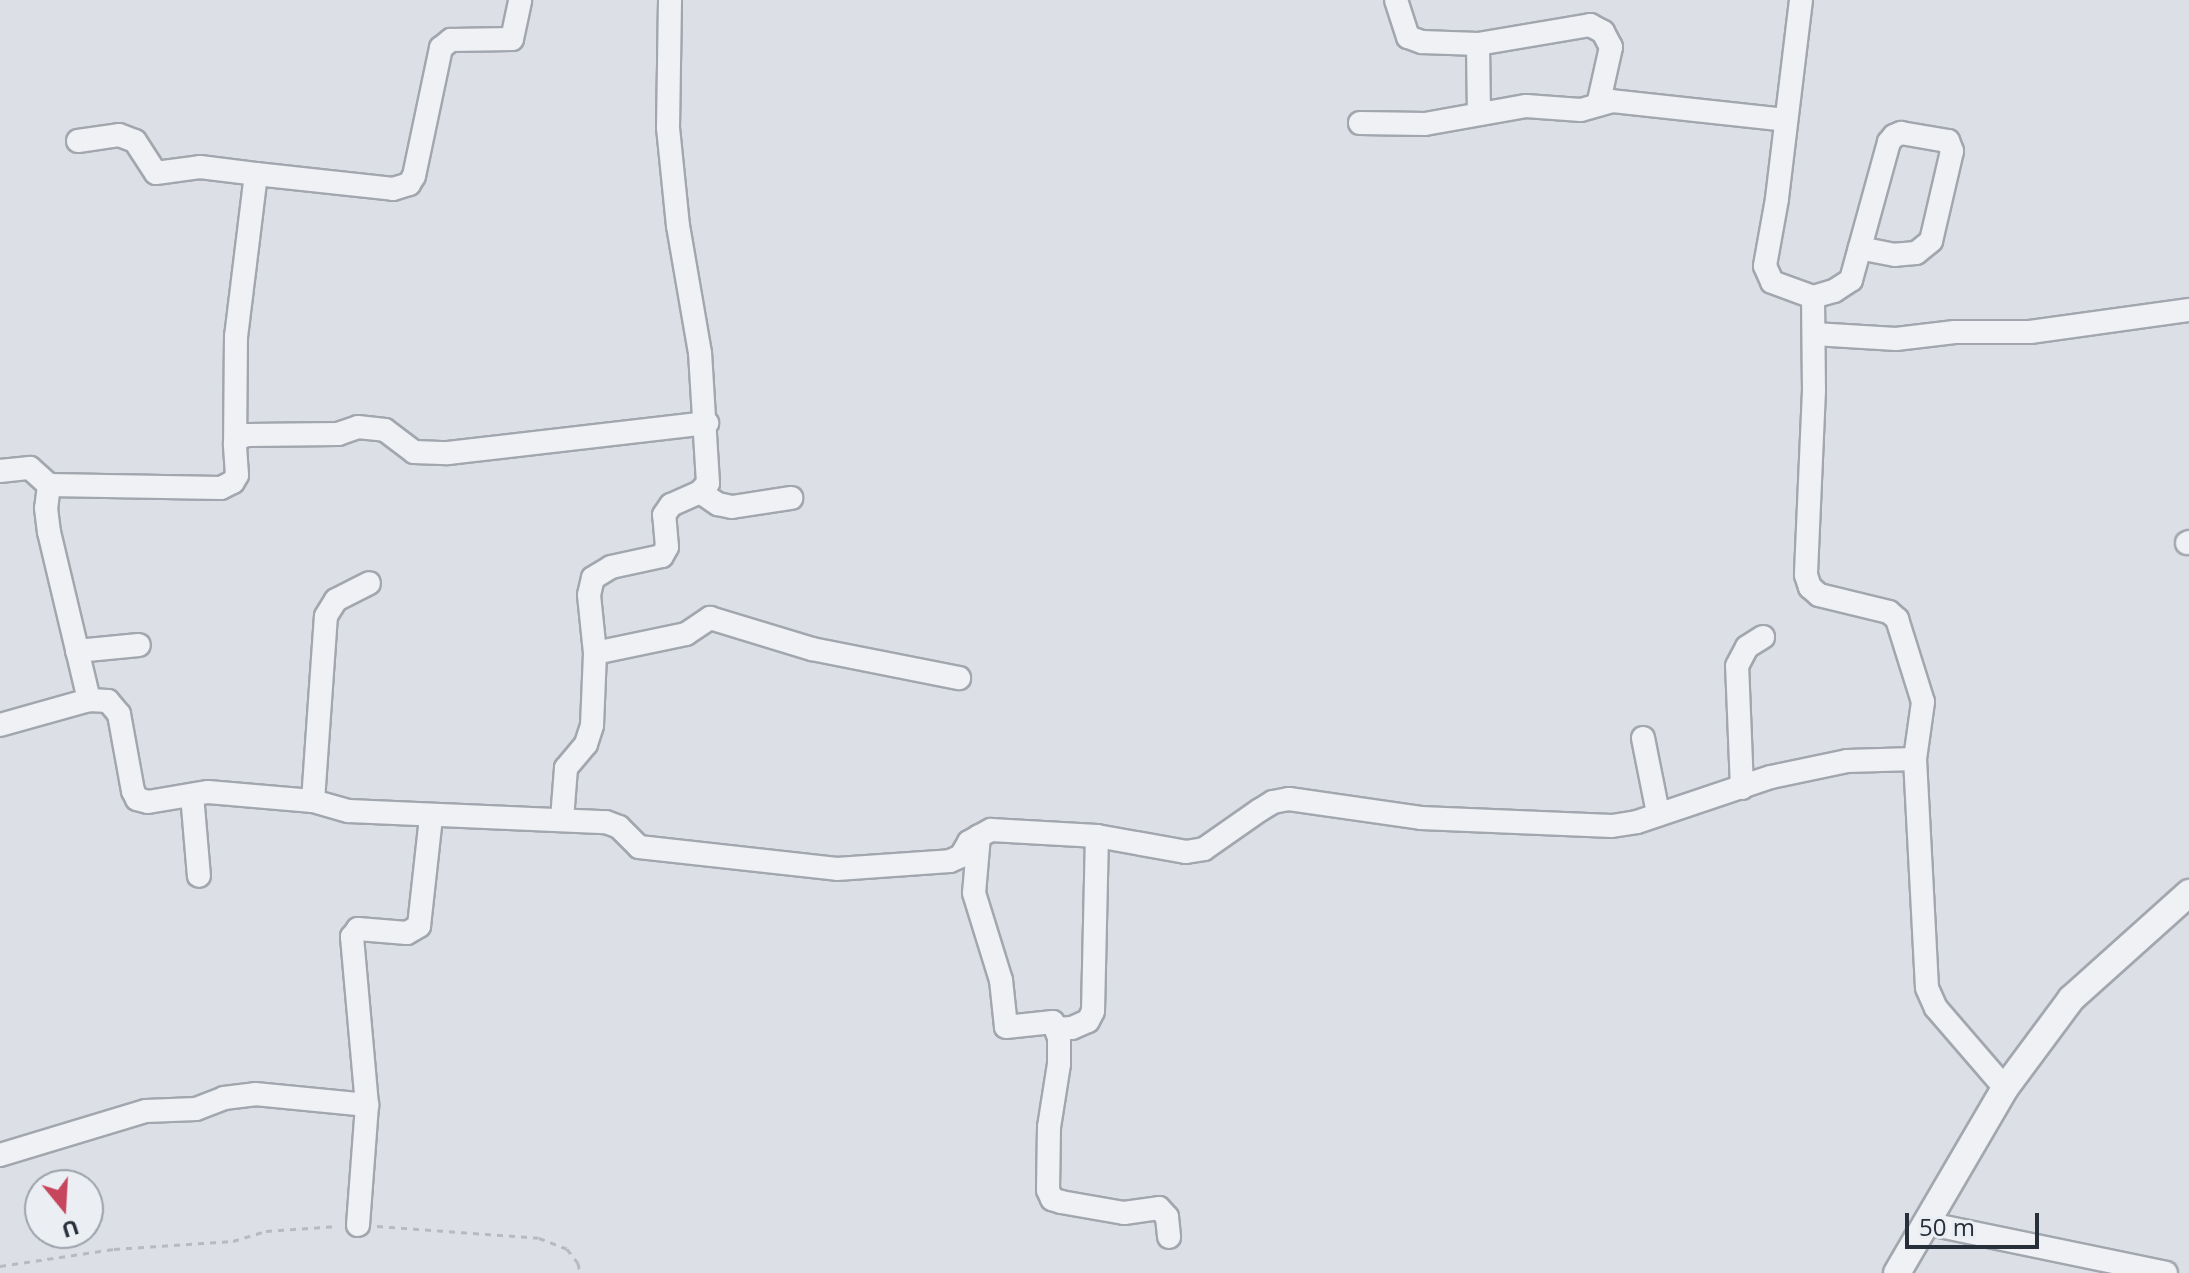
<!DOCTYPE html>
<style>
body{margin:0}
#map{position:relative;width:2189px;height:1273px;overflow:hidden;background:#dce0e6;font-family:"Open Sans",sans-serif}
div>[style]{position:absolute}
[style*='--x']{left:calc(var(--x)*1px);top:calc(var(--y)*1px);width:calc(var(--w)*1px);rotate:calc(var(--a)*1deg)}
.path>*{height:3px;margin-top:-1.5px;transform-origin:0;background:repeating-linear-gradient(90deg,#b7bbc0 0 6px,transparent 0 12px)}
.roads{filter:drop-shadow(2px 0 #a2a7af) drop-shadow(-2px 0 #a2a7af) drop-shadow(0 2px #a2a7af) drop-shadow(0 -2px #a2a7af)}
.minor>*{height:22px;margin:-11px;padding:0 11px;transform-origin:11px;border-radius:11px;background:#eff1f4}
.tertiary>*{height:26px;margin:-13px;padding:0 13px;transform-origin:13px;border-radius:13px;background:#eff1f4}
span{translate:-50% -50%;white-space:nowrap;text-align:center;line-height:1.15;-webkit-text-stroke:7px #ebeff4;paint-order:stroke}
.north{position:absolute;left:24px;top:1169px;width:80px;height:80px;box-sizing:border-box;background:#ebeff4;border:2px solid #9da2aa;border-radius:50%;rotate:162deg;font-size:22px;font-weight:700;line-height:32px;text-align:center;color:#272f3b}
.north::after{content:'';display:block;margin:auto;width:28px;height:36px;background:#c6465d;clip-path:polygon(50% 0,100% 100%,50% 72%,0 100%)}
.scale{position:absolute;left:1905px;top:1213px;width:134px;height:36px;box-sizing:border-box;border:4px solid #272f3b;border-top:0;padding-left:10px;font-size:24px;line-height:28px;white-space:nowrap;color:#272f3b;-webkit-text-stroke:6px #ebeff4;paint-order:stroke}
</style>
<div id="map">
<div class="path">
<i style="--x:377;--y:1226;--w:162;--a:4.2"></i>
<i style="--x:539;--y:1238;--w:30;--a:21"></i>
<i style="--x:567;--y:1249;--w:18;--a:52"></i>
<i style="--x:578;--y:1263;--w:10;--a:79"></i>
<i style="--x:0;--y:1266;--w:115;--a:-8.5"></i>
<i style="--x:114;--y:1249;--w:119;--a:-3.8"></i>
<i style="--x:233;--y:1241;--w:34;--a:-17"></i>
<i style="--x:266;--y:1231;--w:72;--a:-4"></i>
</div>
<div class="roads">
<div class="minor">
<i style="--x:1396;--y:0;--w:39;--a:72"></i>
<i style="--x:1408;--y:37;--w:15;--a:20"></i>
<i style="--x:1422;--y:42;--w:56;--a:2"></i>
<i style="--x:1478;--y:44;--w:70;--a:89.2"></i>
<i style="--x:1801;--y:0;--w:200;--a:96.9"></i>
<i style="--x:1777;--y:199;--w:68;--a:100.2"></i>
<i style="--x:1765;--y:266;--w:17;--a:66"></i>
<i style="--x:1772;--y:282;--w:44;--a:20.1"></i>
<i style="--x:1813;--y:297;--w:93;--a:89.4"></i>
<i style="--x:1814;--y:390;--w:185;--a:92.5"></i>
<i style="--x:1806;--y:575;--w:13;--a:72"></i>
<i style="--x:1810;--y:587;--w:12;--a:42"></i>
<i style="--x:1819;--y:595;--w:72;--a:13.7"></i>
<i style="--x:1889;--y:612;--w:11;--a:41"></i>
<i style="--x:1897;--y:619;--w:87;--a:72.6"></i>
<i style="--x:1923;--y:702;--w:58;--a:98"></i>
<i style="--x:1478;--y:44;--w:114;--a:-9.6"></i>
<i style="--x:1590;--y:25;--w:15;--a:28"></i>
<i style="--x:1603;--y:32;--w:17;--a:62"></i>
<i style="--x:1611;--y:47;--w:59;--a:102.6"></i>
<i style="--x:1360;--y:123;--w:65;--a:0.9"></i>
<i style="--x:1425;--y:124;--w:103;--a:-10.1"></i>
<i style="--x:1526;--y:106;--w:55;--a:4.2"></i>
<i style="--x:1581;--y:110;--w:32;--a:-16"></i>
<i style="--x:1612;--y:101;--w:175;--a:6.2"></i>
<i style="--x:78;--y:141;--w:41;--a:-8.3"></i>
<i style="--x:119;--y:135;--w:17;--a:21"></i>
<i style="--x:135;--y:141;--w:38;--a:57"></i>
<i style="--x:156;--y:173;--w:44;--a:-7.8"></i>
<i style="--x:200;--y:167;--w:56;--a:7.1"></i>
<i style="--x:256;--y:174;--w:163;--a:97"></i>
<i style="--x:236;--y:336;--w:108;--a:90.5"></i>
<i style="--x:256;--y:174;--w:138;--a:6.2"></i>
<i style="--x:393;--y:189;--w:17;--a:-17"></i>
<i style="--x:409;--y:184;--w:9;--a:-58"></i>
<i style="--x:414;--y:176;--w:131;--a:-78.1"></i>
<i style="--x:441;--y:48;--w:13;--a:-39"></i>
<i style="--x:451;--y:40;--w:61;--a:-0.9"></i>
<i style="--x:512;--y:39;--w:40;--a:-78"></i>
<i style="--x:1813;--y:297;--w:22;--a:-16"></i>
<i style="--x:1834;--y:291;--w:20;--a:-33"></i>
<i style="--x:1851;--y:280;--w:143;--a:-74.6"></i>
<i style="--x:1889;--y:142;--w:8;--a:-50"></i>
<i style="--x:1894;--y:136;--w:8;--a:-23"></i>
<i style="--x:1901;--y:133;--w:48;--a:9.7"></i>
<i style="--x:1948;--y:141;--w:11;--a:68"></i>
<i style="--x:1952;--y:151;--w:92;--a:103.1"></i>
<i style="--x:1931;--y:241;--w:19;--a:141"></i>
<i style="--x:1916;--y:253;--w:21;--a:175"></i>
<i style="--x:1895;--y:255;--w:36;--a:-169"></i>
<i style="--x:1814;--y:334;--w:82;--a:3.5"></i>
<i style="--x:1896;--y:339;--w:59;--a:-6.8"></i>
<i style="--x:1955;--y:332;--w:75;--a:0"></i>
<i style="--x:2030;--y:332;--w:161;--a:-7.9"></i>
<i style="--x:0;--y:471;--w:30;--a:-6"></i>
<i style="--x:30;--y:468;--w:25;--a:42"></i>
<i style="--x:49;--y:485;--w:172;--a:1"></i>
<i style="--x:221;--y:488;--w:13;--a:-27"></i>
<i style="--x:233;--y:482;--w:8;--a:-60"></i>
<i style="--x:237;--y:475;--w:31;--a:-94"></i>
<i style="--x:235;--y:444;--w:9;--a:-54"></i>
<i style="--x:240;--y:437;--w:8;--a:-14"></i>
<i style="--x:248;--y:435;--w:90;--a:-0.6"></i>
<i style="--x:338;--y:434;--w:21;--a:-19"></i>
<i style="--x:358;--y:427;--w:27;--a:6"></i>
<i style="--x:385;--y:430;--w:36;--a:37"></i>
<i style="--x:414;--y:452;--w:34;--a:2"></i>
<i style="--x:448;--y:453;--w:261;--a:-6.6"></i>
<i style="--x:49;--y:485;--w:23;--a:97"></i>
<i style="--x:46;--y:508;--w:24;--a:83"></i>
<i style="--x:49;--y:532;--w:173;--a:76.6"></i>
<i style="--x:700;--y:492;--w:22;--a:34"></i>
<i style="--x:718;--y:504;--w:14;--a:12"></i>
<i style="--x:732;--y:507;--w:60;--a:-8.7"></i>
<i style="--x:2187;--y:543;--w:2;--a:-27"></i>
<i style="--x:77;--y:651;--w:62;--a:-5.5"></i>
<i style="--x:595;--y:653;--w:93;--a:-11.8"></i>
<i style="--x:686;--y:634;--w:29;--a:-34"></i>
<i style="--x:710;--y:618;--w:107;--a:16.9"></i>
<i style="--x:812;--y:649;--w:150;--a:11.2"></i>
<i style="--x:0;--y:725;--w:92;--a:-15.7"></i>
<i style="--x:89;--y:700;--w:19;--a:3"></i>
<i style="--x:108;--y:701;--w:17;--a:50"></i>
<i style="--x:119;--y:714;--w:78;--a:79.7"></i>
<i style="--x:133;--y:791;--w:9;--a:63"></i>
<i style="--x:137;--y:799;--w:11;--a:15"></i>
<i style="--x:148;--y:802;--w:61;--a:-9.5"></i>
<i style="--x:208;--y:792;--w:105;--a:4.9"></i>
<i style="--x:313;--y:801;--w:37;--a:16"></i>
<i style="--x:349;--y:811;--w:257;--a:2.5"></i>
<i style="--x:606;--y:822;--w:14;--a:21"></i>
<i style="--x:619;--y:827;--w:28;--a:45"></i>
<i style="--x:639;--y:847;--w:199;--a:6.3"></i>
<i style="--x:837;--y:869;--w:113;--a:-4"></i>
<i style="--x:950;--y:861;--w:12;--a:-24"></i>
<i style="--x:961;--y:856;--w:16;--a:-60"></i>
<i style="--x:969;--y:842;--w:25;--a:-29"></i>
<i style="--x:991;--y:830;--w:106;--a:3.2"></i>
<i style="--x:1097;--y:836;--w:90;--a:10.2"></i>
<i style="--x:1186;--y:852;--w:18;--a:-9"></i>
<i style="--x:1204;--y:849;--w:68;--a:-34.9"></i>
<i style="--x:1260;--y:810;--w:15;--a:-32"></i>
<i style="--x:1273;--y:802;--w:16;--a:-11"></i>
<i style="--x:1289;--y:799;--w:133;--a:8.2"></i>
<i style="--x:1421;--y:818;--w:191;--a:2.4"></i>
<i style="--x:1612;--y:826;--w:25;--a:-9"></i>
<i style="--x:1637;--y:822;--w:141;--a:-18.6"></i>
<i style="--x:1771;--y:777;--w:78;--a:-11.9"></i>
<i style="--x:1847;--y:761;--w:68;--a:-1.7"></i>
<i style="--x:1915;--y:759;--w:229;--a:87"></i>
<i style="--x:1927;--y:988;--w:22;--a:66"></i>
<i style="--x:1936;--y:1008;--w:106;--a:49.2"></i>
<i style="--x:1643;--y:738;--w:76;--a:78.7"></i>
<i style="--x:1742;--y:788;--w:122;--a:-92.3"></i>
<i style="--x:1737;--y:666;--w:21;--a:-62"></i>
<i style="--x:1747;--y:647;--w:19;--a:-32"></i>
<i style="--x:192;--y:795;--w:81;--a:85.1"></i>
<i style="--x:313;--y:801;--w:185;--a:-86"></i>
<i style="--x:326;--y:616;--w:19;--a:-58"></i>
<i style="--x:336;--y:600;--w:37;--a:-27"></i>
<i style="--x:562;--y:819;--w:51;--a:-85.5"></i>
<i style="--x:566;--y:768;--w:31;--a:-50"></i>
<i style="--x:586;--y:744;--w:20;--a:-72"></i>
<i style="--x:592;--y:725;--w:72;--a:-87.6"></i>
<i style="--x:595;--y:653;--w:58;--a:-95.9"></i>
<i style="--x:589;--y:595;--w:17;--a:-77"></i>
<i style="--x:593;--y:578;--w:21;--a:-31"></i>
<i style="--x:611;--y:567;--w:52;--a:-12.2"></i>
<i style="--x:662;--y:556;--w:10;--a:-61"></i>
<i style="--x:667;--y:547;--w:32;--a:-95"></i>
<i style="--x:664;--y:515;--w:12;--a:-55"></i>
<i style="--x:671;--y:505;--w:32;--a:-24"></i>
<i style="--x:700;--y:492;--w:12;--a:-48"></i>
<i style="--x:708;--y:483;--w:130;--a:-93.5"></i>
<i style="--x:700;--y:353;--w:129;--a:-99.8"></i>
<i style="--x:678;--y:226;--w:99;--a:-95.8"></i>
<i style="--x:668;--y:128;--w:128;--a:-89.1"></i>
<i style="--x:979;--y:836;--w:57;--a:95"></i>
<i style="--x:974;--y:893;--w:91;--a:72.8"></i>
<i style="--x:1001;--y:980;--w:47;--a:83.9"></i>
<i style="--x:1006;--y:1027;--w:47;--a:-6.1"></i>
<i style="--x:1053;--y:1022;--w:17;--a:69"></i>
<i style="--x:1059;--y:1038;--w:26;--a:90"></i>
<i style="--x:1059;--y:1064;--w:64;--a:99"></i>
<i style="--x:1049;--y:1127;--w:63;--a:90.9"></i>
<i style="--x:1048;--y:1190;--w:10;--a:66"></i>
<i style="--x:1052;--y:1199;--w:9;--a:18"></i>
<i style="--x:1061;--y:1202;--w:64;--a:9.9"></i>
<i style="--x:1124;--y:1213;--w:35;--a:-8"></i>
<i style="--x:1159;--y:1208;--w:12;--a:48"></i>
<i style="--x:1167;--y:1217;--w:20;--a:84"></i>
<i style="--x:1056;--y:1029;--w:16;--a:-4"></i>
<i style="--x:1072;--y:1028;--w:17;--a:-24"></i>
<i style="--x:1088;--y:1021;--w:11;--a:-63"></i>
<i style="--x:1093;--y:1011;--w:175;--a:-88.7"></i>
<i style="--x:0;--y:1155;--w:152;--a:-16.8"></i>
<i style="--x:146;--y:1111;--w:50;--a:-2.3"></i>
<i style="--x:196;--y:1109;--w:30;--a:-21"></i>
<i style="--x:224;--y:1098;--w:31;--a:-7"></i>
<i style="--x:255;--y:1094;--w:113;--a:5.6"></i>
<i style="--x:1925;--y:1223;--w:246;--a:11.7"></i>
<i style="--x:358;--y:1225;--w:120;--a:-85.7"></i>
<i style="--x:367;--y:1105;--w:169;--a:-95.1"></i>
<i style="--x:352;--y:937;--w:10;--a:-53"></i>
<i style="--x:358;--y:929;--w:49;--a:4.7"></i>
<i style="--x:407;--y:933;--w:14;--a:-30"></i>
<i style="--x:419;--y:926;--w:110;--a:-83.7"></i>
</div>
<div class="tertiary">
<i style="--x:1897;--y:1273;--w:214;--a:-59.7"></i>
<i style="--x:2005;--y:1088;--w:111;--a:-53.4"></i>
<i style="--x:2071;--y:999;--w:159;--a:-41.9"></i>
</div>
</div>
<div class="north">U</div>
<div class="scale">50 m</div>
</div>
